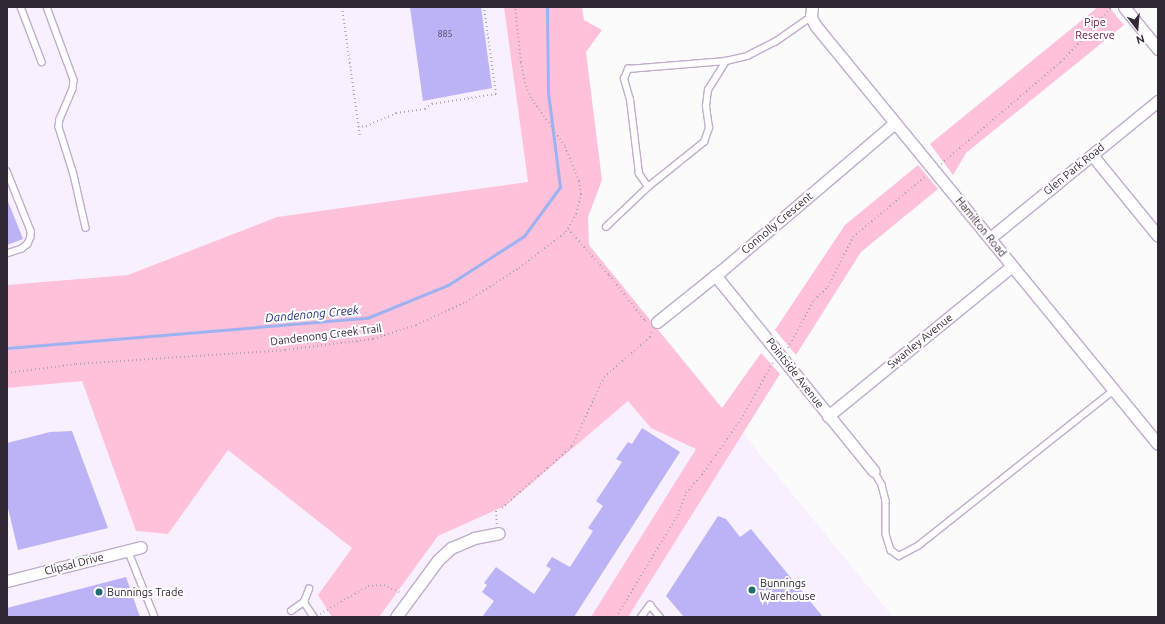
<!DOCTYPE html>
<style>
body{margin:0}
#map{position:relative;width:1165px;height:624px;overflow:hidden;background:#fbfbfb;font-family:Ubuntu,sans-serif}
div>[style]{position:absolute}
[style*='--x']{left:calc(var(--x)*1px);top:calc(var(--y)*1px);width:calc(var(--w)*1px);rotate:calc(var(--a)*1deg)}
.built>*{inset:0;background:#f8efff}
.green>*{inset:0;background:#fec1d9}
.stream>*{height:3px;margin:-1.5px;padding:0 1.5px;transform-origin:1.5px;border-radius:1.5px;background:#9cb2f1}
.building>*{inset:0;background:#bbb3f6}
.path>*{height:2px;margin-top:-1px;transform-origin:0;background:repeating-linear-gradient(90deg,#aba8ad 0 1px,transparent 0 4px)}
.roads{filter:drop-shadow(1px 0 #c0adcd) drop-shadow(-1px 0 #c0adcd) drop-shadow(0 1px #c0adcd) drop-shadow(0 -1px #c0adcd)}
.lane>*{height:5.5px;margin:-2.75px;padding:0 2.75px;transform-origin:2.75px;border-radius:2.75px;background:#fff}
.street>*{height:11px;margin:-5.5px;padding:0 5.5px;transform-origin:5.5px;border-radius:5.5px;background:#fff}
.dots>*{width:11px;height:11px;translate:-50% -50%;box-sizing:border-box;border:2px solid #fff;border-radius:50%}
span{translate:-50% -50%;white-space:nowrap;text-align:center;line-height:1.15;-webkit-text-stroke:4px #fff;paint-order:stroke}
.number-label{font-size:9px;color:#534b65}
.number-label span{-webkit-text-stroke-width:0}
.park-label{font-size:11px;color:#681441}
.street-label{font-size:11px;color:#302835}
.poi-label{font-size:11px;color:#302835}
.left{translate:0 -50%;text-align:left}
.water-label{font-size:12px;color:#23357d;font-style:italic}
.frame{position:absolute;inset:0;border:8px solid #302835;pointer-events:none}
.north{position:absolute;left:1117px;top:8px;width:40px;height:40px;-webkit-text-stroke:3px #fff;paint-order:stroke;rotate:164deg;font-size:11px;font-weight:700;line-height:16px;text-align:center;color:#302835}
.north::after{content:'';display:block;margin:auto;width:14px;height:18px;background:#302835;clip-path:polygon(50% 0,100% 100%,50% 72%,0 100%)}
</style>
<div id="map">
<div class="built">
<i style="clip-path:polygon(7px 7px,504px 7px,528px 183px,277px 217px,128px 275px,7px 285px)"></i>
<i style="clip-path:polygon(82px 381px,137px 531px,168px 534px,228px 450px,352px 548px,318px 595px,332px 617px,7px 617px,7px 388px)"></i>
<i style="clip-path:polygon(628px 401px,651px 428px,722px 408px,893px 617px,379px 617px,438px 536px,505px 506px)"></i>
</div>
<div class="green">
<i style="clip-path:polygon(504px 7px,582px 7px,584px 20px,602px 30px,586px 52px,602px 180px,588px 217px,589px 245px,722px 408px,761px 353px,780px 374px,628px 617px,591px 617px,696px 449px,651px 428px,628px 401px,505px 506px,438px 536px,379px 617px,332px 617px,318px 595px,352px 548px,228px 450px,168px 534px,136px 531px,82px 381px,7px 388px,7px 285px,128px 275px,277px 217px,528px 182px)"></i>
<i style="clip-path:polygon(1098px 7px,1109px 7px,1124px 25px,966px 153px,953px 175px,930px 144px)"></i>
<i style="clip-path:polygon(918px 165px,938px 189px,861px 252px,796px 355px,775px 330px,845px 225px)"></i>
</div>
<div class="stream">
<i style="--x:7;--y:348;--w:361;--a:-4.8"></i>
<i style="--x:367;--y:318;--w:87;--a:-22.2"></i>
<i style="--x:448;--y:285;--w:90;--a:-32.8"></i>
<i style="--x:524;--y:236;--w:61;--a:-53.7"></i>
<i style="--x:560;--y:187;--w:96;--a:-97.2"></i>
<i style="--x:548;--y:92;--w:85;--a:-90.7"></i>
</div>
<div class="building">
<i style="clip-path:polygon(410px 7px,481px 7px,492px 88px,423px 101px)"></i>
<i style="clip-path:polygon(7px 199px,23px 239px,7px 245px)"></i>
<i style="clip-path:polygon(642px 428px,680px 452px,574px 617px,482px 617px,494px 601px,482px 592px,487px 585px,484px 583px,496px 567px,534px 594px,551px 569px,546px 566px,552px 557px,570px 567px,593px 531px,588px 528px,603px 506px,596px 501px,622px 462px,616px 459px,628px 442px,632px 444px)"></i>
<i style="clip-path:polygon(72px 431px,108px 528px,18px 550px,7px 504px,7px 443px,50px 432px)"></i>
<i style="clip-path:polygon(718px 516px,726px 519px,740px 537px,751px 529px,823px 617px,684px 617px,666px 596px)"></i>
<i style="clip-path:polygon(126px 577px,140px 617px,7px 617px,7px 608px)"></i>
</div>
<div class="path">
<i style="--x:342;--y:7;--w:130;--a:82.1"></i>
<i style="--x:358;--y:127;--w:8;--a:-7"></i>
<i style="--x:366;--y:126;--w:33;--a:-23"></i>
<i style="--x:396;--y:113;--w:29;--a:-8"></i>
<i style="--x:425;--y:109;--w:9;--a:-36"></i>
<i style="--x:432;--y:104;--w:65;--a:-8.9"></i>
<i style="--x:496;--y:94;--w:88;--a:-97.9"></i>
<i style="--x:941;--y:164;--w:157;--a:-40.4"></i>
<i style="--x:1061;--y:62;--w:75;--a:-47.2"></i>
<i style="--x:568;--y:229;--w:62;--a:48.3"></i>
<i style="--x:609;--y:275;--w:58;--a:52"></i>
<i style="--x:645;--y:321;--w:3;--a:-45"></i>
<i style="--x:788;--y:348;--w:55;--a:-61.6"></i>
<i style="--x:814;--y:300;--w:19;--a:-43"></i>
<i style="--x:828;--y:287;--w:56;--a:-63.4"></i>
<i style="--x:853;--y:237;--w:95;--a:-39.9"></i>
<i style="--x:7;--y:373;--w:70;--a:-7.4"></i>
<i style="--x:76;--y:364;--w:209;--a:-3.8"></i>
<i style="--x:285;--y:350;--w:89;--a:-7.1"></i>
<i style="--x:373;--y:339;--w:45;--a:-18"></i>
<i style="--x:416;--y:325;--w:55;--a:-24.7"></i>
<i style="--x:466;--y:302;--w:63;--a:-32.7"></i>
<i style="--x:519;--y:268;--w:59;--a:-37.5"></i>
<i style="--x:566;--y:232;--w:21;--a:-61"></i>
<i style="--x:576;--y:214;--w:21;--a:-76"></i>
<i style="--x:581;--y:194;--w:13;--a:-99"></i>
<i style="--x:579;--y:181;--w:38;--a:-112"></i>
<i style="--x:565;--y:146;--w:59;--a:-125.3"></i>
<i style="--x:531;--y:98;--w:16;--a:-112"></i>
<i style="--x:525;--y:83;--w:21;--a:-101"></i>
<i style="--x:521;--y:62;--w:55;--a:-96.2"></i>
<i style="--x:502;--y:508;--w:94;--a:-41.5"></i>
<i style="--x:572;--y:446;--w:76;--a:-65.1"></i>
<i style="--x:604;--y:377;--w:61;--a:-41"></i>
<i style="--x:650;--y:337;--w:5;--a:-68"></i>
<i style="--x:496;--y:511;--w:13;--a:86"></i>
<i style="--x:320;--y:614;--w:56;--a:-30.3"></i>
<i style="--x:368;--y:586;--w:16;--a:-4"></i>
<i style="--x:384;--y:585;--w:17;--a:25"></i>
<i style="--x:616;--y:617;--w:119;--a:-58.7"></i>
<i style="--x:678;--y:515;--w:23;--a:-70"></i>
<i style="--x:686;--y:493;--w:28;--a:-49"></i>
<i style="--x:704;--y:472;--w:68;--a:-55.1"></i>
<i style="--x:743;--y:416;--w:62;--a:-60.9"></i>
</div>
<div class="roads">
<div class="lane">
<i style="--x:21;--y:7;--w:59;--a:69.1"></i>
<i style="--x:47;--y:7;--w:78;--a:69.7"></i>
<i style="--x:74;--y:80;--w:9;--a:96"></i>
<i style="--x:73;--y:89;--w:33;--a:113"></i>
<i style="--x:60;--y:119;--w:8;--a:97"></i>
<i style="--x:59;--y:127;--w:50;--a:72.6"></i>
<i style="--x:74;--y:175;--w:54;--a:77.2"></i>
<i style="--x:7;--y:171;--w:65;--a:68.2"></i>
<i style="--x:31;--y:231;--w:6;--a:90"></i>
<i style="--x:31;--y:237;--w:8;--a:113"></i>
<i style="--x:28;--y:244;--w:8;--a:140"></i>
<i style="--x:22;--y:249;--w:16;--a:162"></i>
<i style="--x:648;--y:187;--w:72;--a:-38.8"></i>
<i style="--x:704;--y:142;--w:15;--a:-70"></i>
<i style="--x:709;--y:128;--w:22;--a:-98"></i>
<i style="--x:706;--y:106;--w:16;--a:-83"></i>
<i style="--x:708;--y:90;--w:34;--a:-58"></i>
<i style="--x:606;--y:227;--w:58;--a:-43.6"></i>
<i style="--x:648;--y:187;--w:16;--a:-125"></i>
<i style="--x:639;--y:174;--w:75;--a:-96.9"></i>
<i style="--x:630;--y:100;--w:22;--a:-106"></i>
<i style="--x:624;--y:79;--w:11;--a:-68"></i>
<i style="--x:628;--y:69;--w:98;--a:-4.7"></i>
<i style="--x:726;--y:61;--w:22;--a:-13"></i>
<i style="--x:747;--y:56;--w:31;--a:-27"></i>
<i style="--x:775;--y:42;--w:44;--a:-34.8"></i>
<i style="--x:874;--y:471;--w:16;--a:60"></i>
<i style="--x:882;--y:485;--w:16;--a:76"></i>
<i style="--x:886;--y:501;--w:33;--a:90"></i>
<i style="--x:886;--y:534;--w:17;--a:73"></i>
<i style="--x:891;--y:550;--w:10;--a:37"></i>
<i style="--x:899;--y:556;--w:21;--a:-28"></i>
<i style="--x:918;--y:546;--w:251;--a:-38.5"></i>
<i style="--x:128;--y:550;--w:72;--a:68.1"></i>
<i style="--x:304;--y:602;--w:18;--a:56"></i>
<i style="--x:291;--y:611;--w:16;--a:-35"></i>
<i style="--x:304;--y:602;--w:14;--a:-69"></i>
<i style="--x:641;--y:617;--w:15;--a:-53"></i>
<i style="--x:650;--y:605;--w:16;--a:50"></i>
</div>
<div class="street">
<i style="--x:812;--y:7;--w:10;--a:96"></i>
<i style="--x:811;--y:17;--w:9;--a:63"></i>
<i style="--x:815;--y:25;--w:541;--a:50.7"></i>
<i style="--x:1124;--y:7;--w:54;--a:51"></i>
<i style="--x:1092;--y:155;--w:104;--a:50.8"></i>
<i style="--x:990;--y:238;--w:217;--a:-39.2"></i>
<i style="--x:715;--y:275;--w:252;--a:51"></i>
<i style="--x:657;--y:322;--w:83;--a:-38.7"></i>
<i style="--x:722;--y:270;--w:227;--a:-40.4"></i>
<i style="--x:828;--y:416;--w:237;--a:-39.2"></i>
<i style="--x:7;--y:581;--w:138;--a:-14.2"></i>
<i style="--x:396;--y:617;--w:71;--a:-53.6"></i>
<i style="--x:438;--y:560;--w:18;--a:-43"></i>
<i style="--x:451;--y:548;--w:25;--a:-23"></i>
<i style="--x:474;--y:538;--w:25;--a:-11"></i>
</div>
</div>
<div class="dots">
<i style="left:752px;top:590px;background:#216b74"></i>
<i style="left:99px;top:592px;background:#216b74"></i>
</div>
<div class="number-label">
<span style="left:445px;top:34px">885</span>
</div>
<div class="park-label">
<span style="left:1095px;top:29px">Pipe<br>Reserve</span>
</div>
<div class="street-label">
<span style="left:1074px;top:169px;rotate:-39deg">Glen Park Road</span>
<span style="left:777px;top:223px;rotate:-40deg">Connolly Crescent</span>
<span style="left:981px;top:227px;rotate:51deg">Hamilton Road</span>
<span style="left:326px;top:335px;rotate:-7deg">Dandenong Creek Trail</span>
<span style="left:920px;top:341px;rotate:-39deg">Swanley Avenue</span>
<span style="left:795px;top:373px;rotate:52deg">Pointside Avenue</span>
<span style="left:74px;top:564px;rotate:-14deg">Clipsal Drive</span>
</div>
<div class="poi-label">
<span class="left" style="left:760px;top:590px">Bunnings<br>Warehouse</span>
<span class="left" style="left:107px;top:592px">Bunnings Trade</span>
</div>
<div class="water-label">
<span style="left:312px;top:314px;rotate:-5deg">Dandenong Creek</span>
</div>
<div class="frame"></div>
<div class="north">N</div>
</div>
